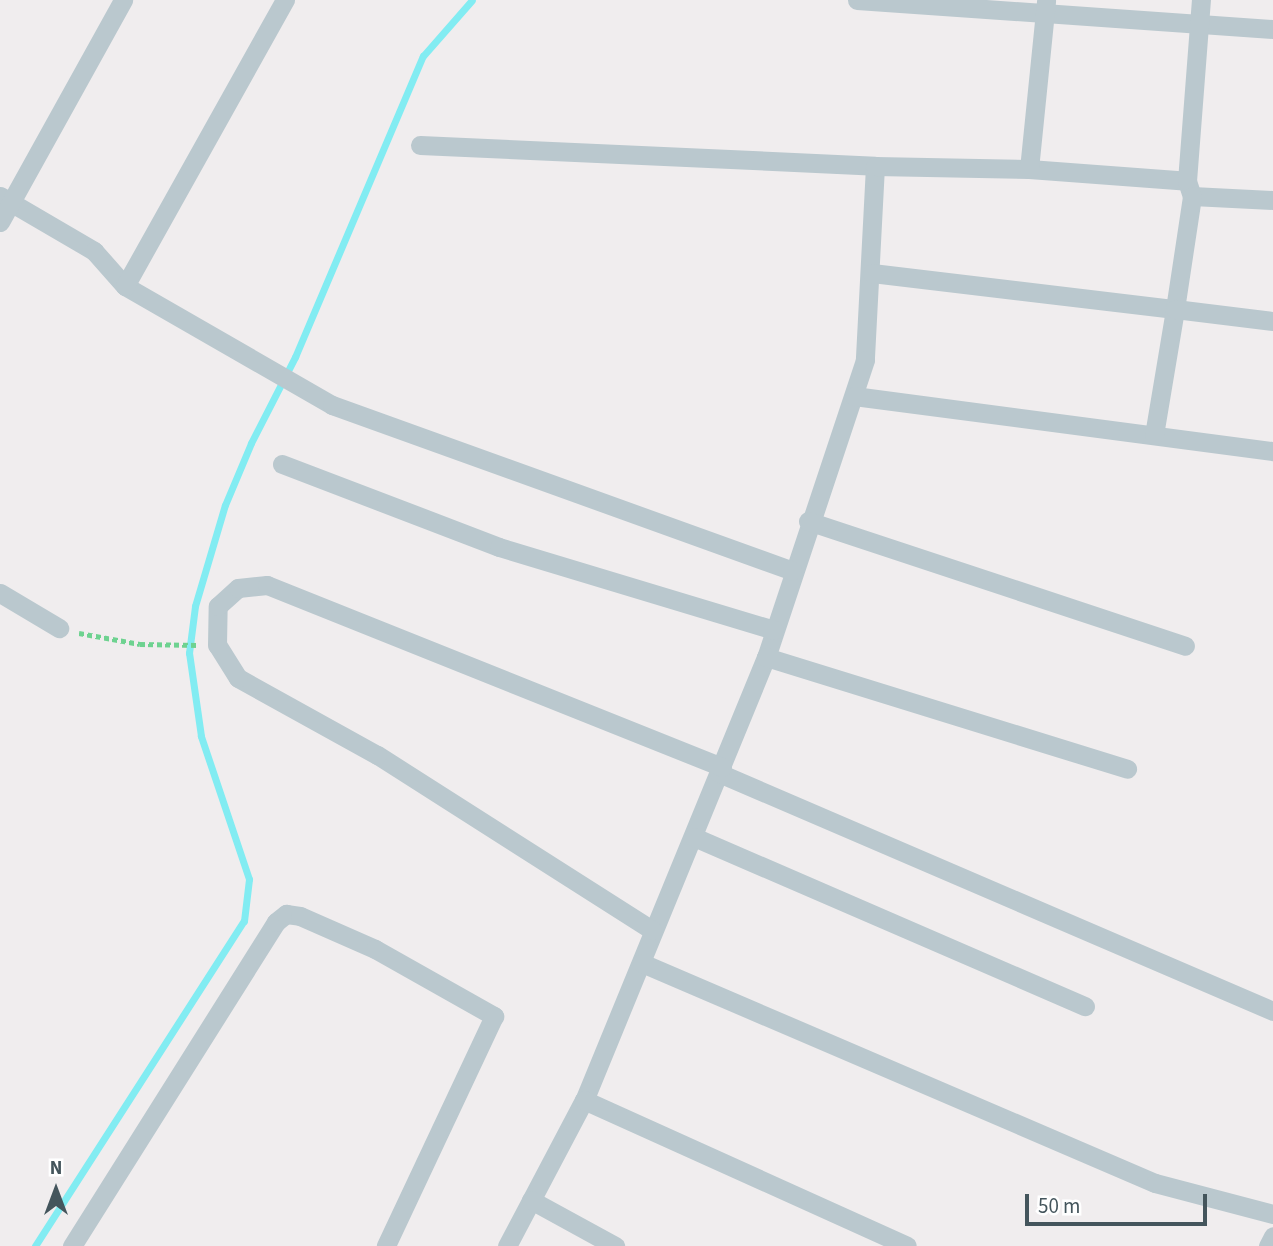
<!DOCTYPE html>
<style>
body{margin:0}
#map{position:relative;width:1273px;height:1246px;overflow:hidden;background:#f0edee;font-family:"Source Sans 3",sans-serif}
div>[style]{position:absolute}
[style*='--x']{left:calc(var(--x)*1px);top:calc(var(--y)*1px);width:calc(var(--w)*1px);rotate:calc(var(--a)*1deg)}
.stream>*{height:7px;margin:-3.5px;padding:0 3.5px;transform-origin:3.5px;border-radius:3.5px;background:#82ecf2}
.path>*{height:4.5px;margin-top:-2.25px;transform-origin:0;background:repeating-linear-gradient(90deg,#6ed290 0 5px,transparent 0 8.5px)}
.minor>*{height:19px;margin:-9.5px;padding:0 9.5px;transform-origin:9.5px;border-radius:9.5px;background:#bac8ce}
span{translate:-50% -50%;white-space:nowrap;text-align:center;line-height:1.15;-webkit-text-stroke:5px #fff;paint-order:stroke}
.north{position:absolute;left:21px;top:1155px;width:70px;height:70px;-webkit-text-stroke:5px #fff;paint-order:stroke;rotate:0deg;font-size:19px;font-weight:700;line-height:28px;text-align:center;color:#44555c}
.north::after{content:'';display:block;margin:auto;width:24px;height:32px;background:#44555c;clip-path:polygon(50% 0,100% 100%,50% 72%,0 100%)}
.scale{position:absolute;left:1025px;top:1194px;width:182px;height:32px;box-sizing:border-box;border:4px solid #44555c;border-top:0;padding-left:9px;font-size:21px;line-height:24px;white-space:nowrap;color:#44555c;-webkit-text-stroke:5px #fff;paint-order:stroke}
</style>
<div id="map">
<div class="stream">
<i style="--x:35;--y:1246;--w:386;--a:-57.3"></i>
<i style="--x:244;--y:921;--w:42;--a:-83.2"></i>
<i style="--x:249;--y:879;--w:151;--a:-108.6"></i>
<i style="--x:201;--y:736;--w:84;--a:-98.2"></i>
<i style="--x:189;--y:653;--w:47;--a:-82.7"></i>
<i style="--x:195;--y:606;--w:105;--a:-73.5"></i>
<i style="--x:225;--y:505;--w:67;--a:-67.2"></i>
<i style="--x:251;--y:443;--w:97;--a:-62.9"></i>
<i style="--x:295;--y:357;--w:327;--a:-67"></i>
<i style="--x:423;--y:56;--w:74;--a:-48.8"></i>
</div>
<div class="path">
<i style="--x:79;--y:633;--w:62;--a:10.2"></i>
<i style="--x:140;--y:644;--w:58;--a:1"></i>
</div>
<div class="minor">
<i style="--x:857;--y:0;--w:417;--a:4"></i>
<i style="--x:420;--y:145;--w:455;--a:2.6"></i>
<i style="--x:875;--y:166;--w:194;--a:93"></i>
<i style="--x:865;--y:360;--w:313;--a:108.4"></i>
<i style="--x:766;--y:657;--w:479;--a:112.3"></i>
<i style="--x:584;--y:1100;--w:165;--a:117.8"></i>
<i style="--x:875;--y:166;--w:154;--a:1.1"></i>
<i style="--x:1029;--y:169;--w:158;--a:4.3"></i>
<i style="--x:1187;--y:181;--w:16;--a:72"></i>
<i style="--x:1192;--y:196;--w:81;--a:2.8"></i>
<i style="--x:1029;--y:169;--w:169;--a:-84.2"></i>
<i style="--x:1187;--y:181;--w:182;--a:-85.6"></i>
<i style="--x:0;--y:196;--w:109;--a:30.3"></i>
<i style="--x:94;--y:251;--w:47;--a:48.5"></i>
<i style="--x:125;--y:286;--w:239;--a:29.9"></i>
<i style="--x:332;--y:405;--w:489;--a:19.8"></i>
<i style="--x:0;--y:222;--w:254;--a:-61"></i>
<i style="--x:872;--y:273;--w:305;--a:6.8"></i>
<i style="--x:1175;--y:309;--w:114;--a:-81.4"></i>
<i style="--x:125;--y:286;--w:328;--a:-60.8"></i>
<i style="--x:854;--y:396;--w:423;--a:7.5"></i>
<i style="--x:1154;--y:435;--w:128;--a:-80.5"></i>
<i style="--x:1175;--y:309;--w:99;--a:7"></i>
<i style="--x:282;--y:464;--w:232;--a:20.9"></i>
<i style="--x:499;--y:547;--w:287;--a:16.8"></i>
<i style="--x:808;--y:521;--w:397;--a:18.3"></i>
<i style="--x:0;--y:593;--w:69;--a:30.7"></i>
<i style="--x:766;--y:657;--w:378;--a:17.2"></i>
<i style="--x:719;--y:773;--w:603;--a:23.25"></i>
<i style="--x:694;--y:837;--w:426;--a:23.4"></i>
<i style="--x:652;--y:930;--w:326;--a:-147.5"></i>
<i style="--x:377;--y:755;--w:159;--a:-151"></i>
<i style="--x:238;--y:678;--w:39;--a:-122"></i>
<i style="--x:217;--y:645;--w:39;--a:-89"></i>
<i style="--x:218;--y:606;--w:27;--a:-42"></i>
<i style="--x:238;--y:588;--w:29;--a:-6"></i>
<i style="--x:267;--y:585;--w:490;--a:21.8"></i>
<i style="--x:642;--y:963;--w:558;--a:23.21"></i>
<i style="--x:1155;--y:1183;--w:122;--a:14.7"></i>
<i style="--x:584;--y:1100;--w:354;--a:24.3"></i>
<i style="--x:531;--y:1200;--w:96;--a:28.7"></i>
<i style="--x:72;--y:1246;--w:383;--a:-57.8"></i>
<i style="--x:276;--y:922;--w:13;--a:-39"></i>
<i style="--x:286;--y:914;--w:14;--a:8"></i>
<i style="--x:300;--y:916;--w:82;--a:23.7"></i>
<i style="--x:375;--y:949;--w:137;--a:29.4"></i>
<i style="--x:494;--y:1016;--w:254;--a:115.2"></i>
<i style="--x:1268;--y:1246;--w:11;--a:-63"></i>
</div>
<div class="north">N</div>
<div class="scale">50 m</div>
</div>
